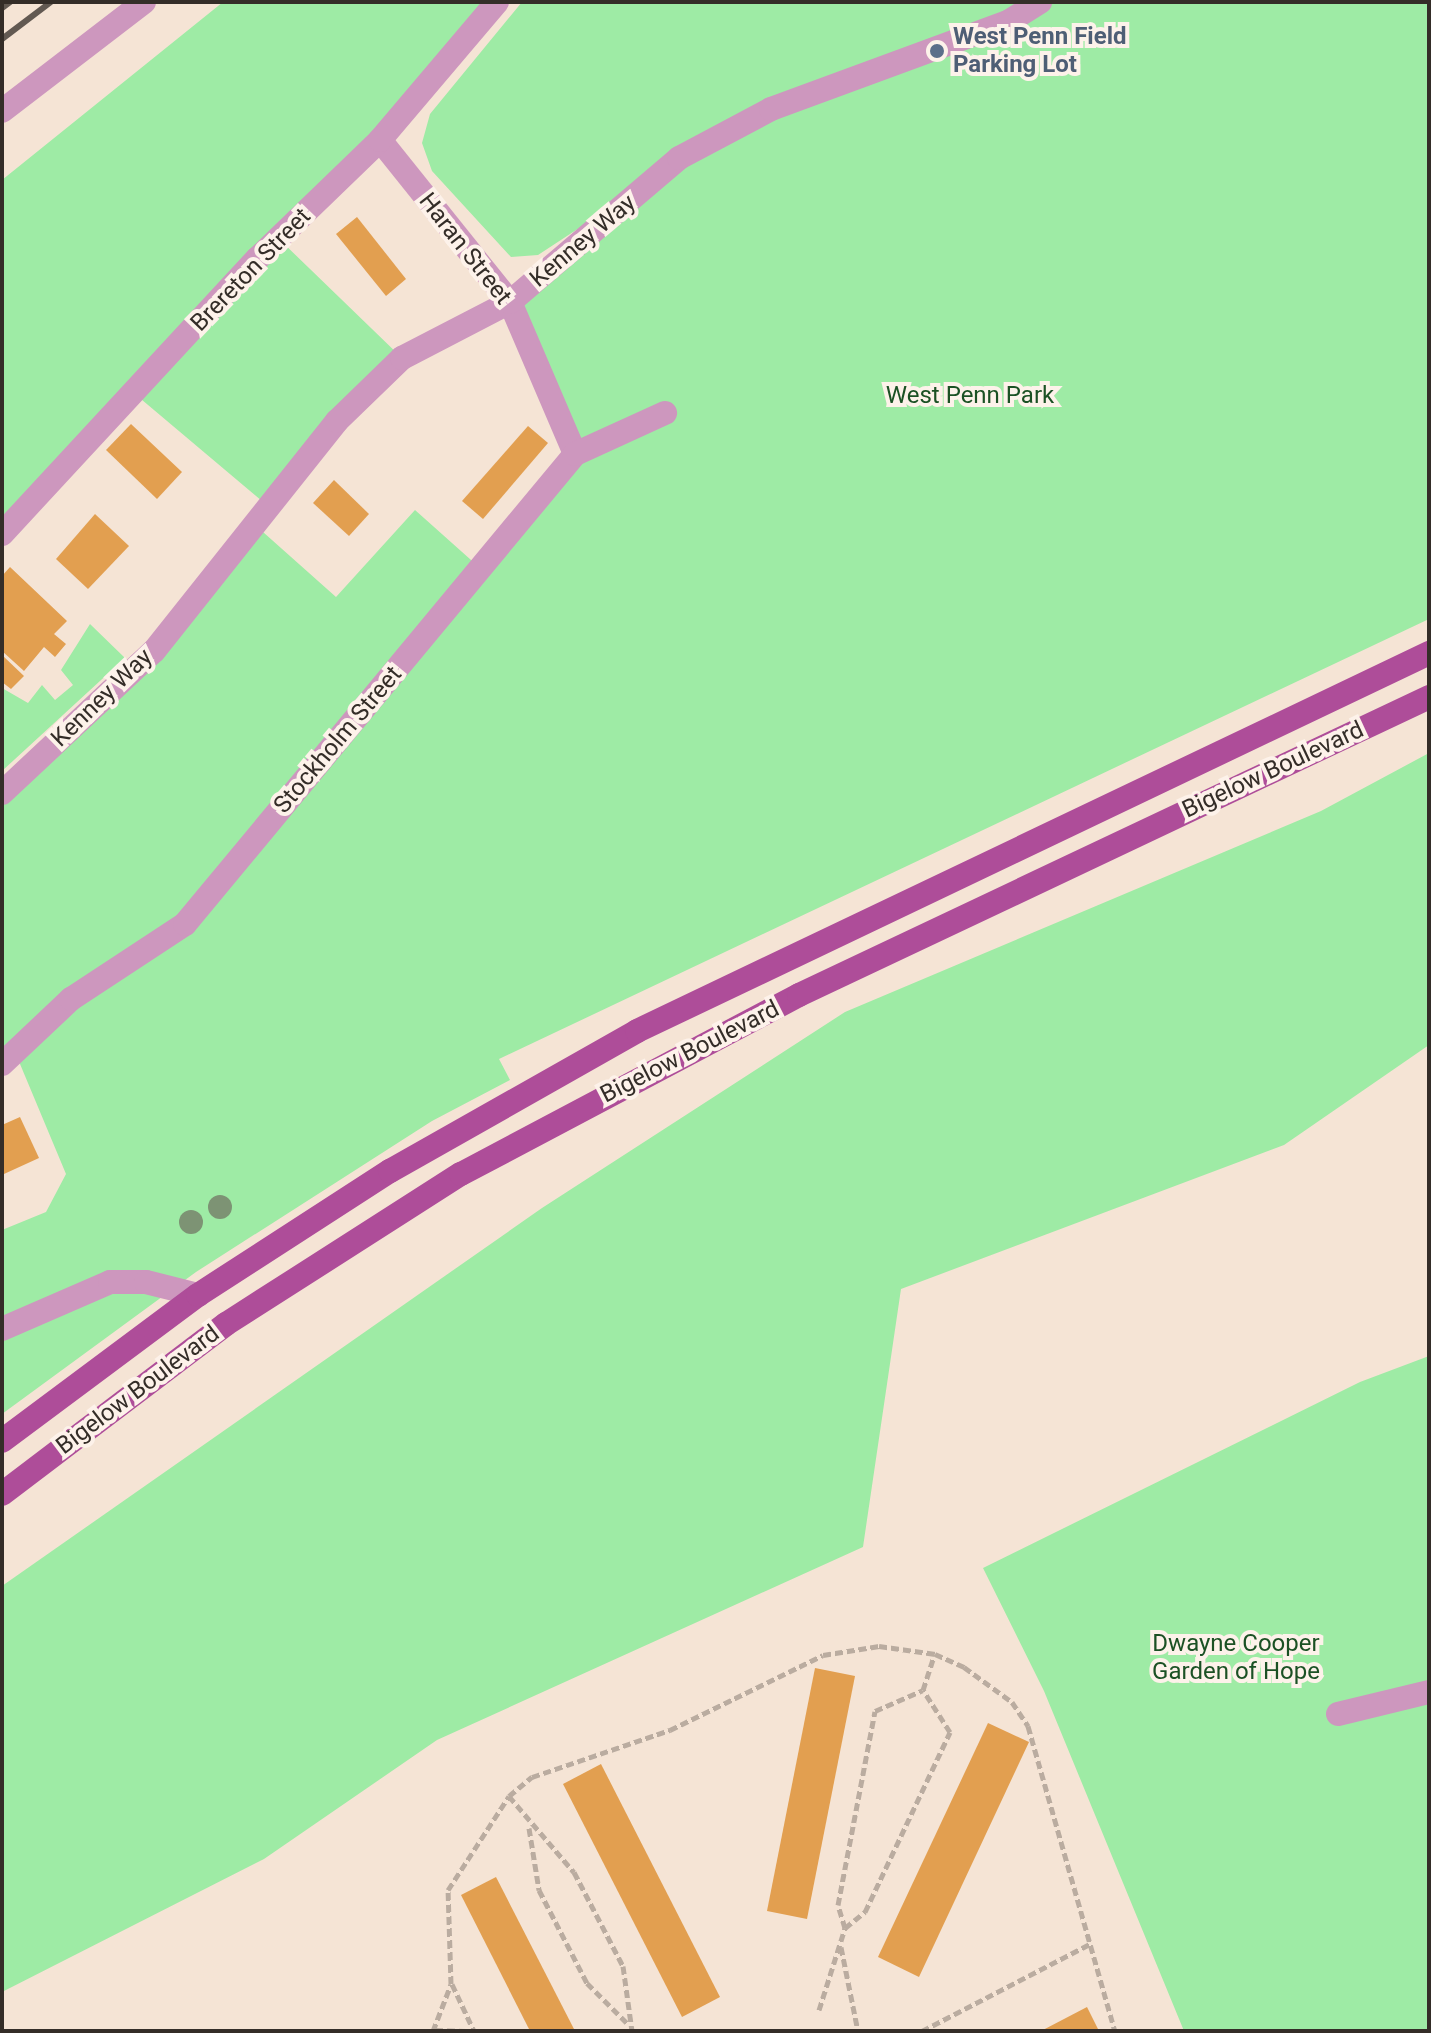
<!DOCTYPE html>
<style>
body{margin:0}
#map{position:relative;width:1431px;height:2033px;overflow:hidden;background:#f5e4d5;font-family:Roboto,sans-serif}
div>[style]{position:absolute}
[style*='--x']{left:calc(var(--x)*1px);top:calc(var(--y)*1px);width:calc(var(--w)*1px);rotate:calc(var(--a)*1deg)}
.green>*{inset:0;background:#9eeba5}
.building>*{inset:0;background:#e29f50}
.path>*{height:5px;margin-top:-2.5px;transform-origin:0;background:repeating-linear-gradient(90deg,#baaca0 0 8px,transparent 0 12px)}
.minor>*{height:24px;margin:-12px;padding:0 12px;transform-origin:12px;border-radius:12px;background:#cd97be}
.major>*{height:24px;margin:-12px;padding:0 12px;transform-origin:12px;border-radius:12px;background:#ae4d99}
.rail>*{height:6px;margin:-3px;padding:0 3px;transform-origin:3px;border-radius:3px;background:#625952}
.trees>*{width:24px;height:24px;margin:-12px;border-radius:50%;background:#7d9374}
.dots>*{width:22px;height:22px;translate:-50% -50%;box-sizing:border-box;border:4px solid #fdf2ea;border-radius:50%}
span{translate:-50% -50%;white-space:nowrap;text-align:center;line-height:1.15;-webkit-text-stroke:8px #fdf2ea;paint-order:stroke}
.service-label{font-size:24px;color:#4e5e75;font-weight:700}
.left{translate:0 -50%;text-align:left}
.street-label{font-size:24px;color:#342d28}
.park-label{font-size:24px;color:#1b5124}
.frame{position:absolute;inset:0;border:4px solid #342d28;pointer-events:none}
</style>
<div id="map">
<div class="green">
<i style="clip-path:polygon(223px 2px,497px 2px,279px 239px,402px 358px,269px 507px,135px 394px,2px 534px,2px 180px)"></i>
<i style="clip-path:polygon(522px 2px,1429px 2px,1429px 619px,499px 1059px,510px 1080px,432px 1121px,196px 1272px,2px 1414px,2px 1230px,46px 1212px,66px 1174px,15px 1052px,2px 1064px,2px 793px,154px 651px,254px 524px,336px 597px,415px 510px,480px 568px,575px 454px,510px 302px,599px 215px,538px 255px,511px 257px,432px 171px,422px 143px,430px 114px)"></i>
<i style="clip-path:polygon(90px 624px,125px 658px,2px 771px,2px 688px,28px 703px,42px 685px,55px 700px,73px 685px,61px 670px)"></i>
<i style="clip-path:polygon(1429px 753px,1429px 1045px,1284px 1145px,901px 1289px,863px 1547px,437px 1740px,264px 1859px,2px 1992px,2px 1586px,542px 1208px,845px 1012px,1321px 811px)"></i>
<i style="clip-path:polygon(1429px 1356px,1429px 2031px,1184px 2031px,1044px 1691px,983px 1568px,1360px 1382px)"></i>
</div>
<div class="building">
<i style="clip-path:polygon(357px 217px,406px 279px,386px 296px,336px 234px)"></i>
<i style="clip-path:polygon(131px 424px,182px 472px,157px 499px,106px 450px)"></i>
<i style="clip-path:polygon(528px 426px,548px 443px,483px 519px,462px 501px)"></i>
<i style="clip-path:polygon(334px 480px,369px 514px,349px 536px,313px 503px)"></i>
<i style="clip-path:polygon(95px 514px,129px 546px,88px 589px,56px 559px)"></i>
<i style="clip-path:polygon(10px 567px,67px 621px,54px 634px,66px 644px,55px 657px,44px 647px,24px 671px,2px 651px,2px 576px)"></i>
<i style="clip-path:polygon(2px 655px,24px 676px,11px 689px,2px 682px)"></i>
<i style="clip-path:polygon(20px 1117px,39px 1158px,4px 1174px,2px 1125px)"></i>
<i style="clip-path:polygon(815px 1668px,855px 1676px,807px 1919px,767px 1911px)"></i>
<i style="clip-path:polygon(988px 1723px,1029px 1742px,919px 1977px,878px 1957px)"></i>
<i style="clip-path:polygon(601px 1764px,720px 1997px,682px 2017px,563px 1784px)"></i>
<i style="clip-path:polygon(496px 1877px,575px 2031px,530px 2031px,461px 1895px)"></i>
<i style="clip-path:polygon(1087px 2007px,1099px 2031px,1041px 2031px)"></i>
</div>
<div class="path">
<i style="--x:509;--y:1796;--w:100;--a:49.5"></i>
<i style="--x:574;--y:1872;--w:106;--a:62.5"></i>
<i style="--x:623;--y:1966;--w:66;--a:82.1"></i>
<i style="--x:529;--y:1828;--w:63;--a:80.8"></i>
<i style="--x:539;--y:1890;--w:105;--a:62.7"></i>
<i style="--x:587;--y:1983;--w:58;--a:45"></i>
<i style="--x:845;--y:1928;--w:24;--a:-107"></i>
<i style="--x:838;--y:1905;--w:197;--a:-79.2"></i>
<i style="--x:875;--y:1711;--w:52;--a:-23.6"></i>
<i style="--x:841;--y:1947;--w:86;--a:78.6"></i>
<i style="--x:452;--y:1984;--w:52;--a:64.9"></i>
<i style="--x:819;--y:2010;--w:86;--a:-72.4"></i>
<i style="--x:845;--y:1928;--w:26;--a:-39"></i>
<i style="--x:865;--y:1912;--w:199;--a:-64.7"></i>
<i style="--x:950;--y:1732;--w:50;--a:-122.7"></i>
<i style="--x:923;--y:1690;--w:38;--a:-72"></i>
<i style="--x:435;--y:2030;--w:31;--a:2"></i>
<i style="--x:433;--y:2031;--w:50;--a:-69"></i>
<i style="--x:451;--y:1984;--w:94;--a:-91.8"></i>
<i style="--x:448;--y:1890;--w:112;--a:-57"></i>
<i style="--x:509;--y:1796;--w:30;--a:-40"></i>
<i style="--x:532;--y:1777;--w:146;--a:-18.8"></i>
<i style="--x:670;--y:1730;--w:170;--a:-26.1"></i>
<i style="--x:823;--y:1655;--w:57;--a:-9.1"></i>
<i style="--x:879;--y:1646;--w:57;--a:8.1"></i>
<i style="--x:935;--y:1654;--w:32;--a:24"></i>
<i style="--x:964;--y:1667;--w:59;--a:36.1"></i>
<i style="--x:1012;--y:1702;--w:29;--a:56"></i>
<i style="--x:1028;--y:1726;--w:317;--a:74.1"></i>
<i style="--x:922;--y:2031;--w:189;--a:-27.4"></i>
</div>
<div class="minor">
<i style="--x:2;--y:111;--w:179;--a:-37.5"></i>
<i style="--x:380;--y:140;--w:208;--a:51.3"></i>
<i style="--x:510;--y:302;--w:165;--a:66.8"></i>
<i style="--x:2;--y:534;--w:376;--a:-47.2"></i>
<i style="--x:258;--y:258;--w:170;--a:-44"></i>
<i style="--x:380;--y:140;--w:181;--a:-49.7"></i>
<i style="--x:2;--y:793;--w:208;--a:-43.1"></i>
<i style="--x:154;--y:651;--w:294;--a:-51.5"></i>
<i style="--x:337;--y:421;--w:91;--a:-44.1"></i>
<i style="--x:402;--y:358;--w:122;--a:-27.4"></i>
<i style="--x:510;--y:302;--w:222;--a:-40.4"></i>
<i style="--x:679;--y:158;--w:104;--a:-28"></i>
<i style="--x:771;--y:109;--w:252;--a:-20.2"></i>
<i style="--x:1008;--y:22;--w:38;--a:-32"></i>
<i style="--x:2;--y:1064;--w:95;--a:-43.3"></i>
<i style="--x:71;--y:999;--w:136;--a:-33.3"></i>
<i style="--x:185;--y:924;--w:611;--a:-50.31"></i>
<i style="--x:575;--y:454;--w:99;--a:-24.5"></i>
<i style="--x:2;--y:1329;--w:118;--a:-23.5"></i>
<i style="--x:110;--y:1282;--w:36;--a:0"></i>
<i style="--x:146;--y:1282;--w:54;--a:14"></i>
<i style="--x:1338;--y:1714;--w:94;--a:-13.6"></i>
</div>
<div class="major">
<i style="--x:2;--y:1441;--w:244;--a:-36.7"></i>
<i style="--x:198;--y:1295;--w:229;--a:-32.9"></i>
<i style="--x:390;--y:1171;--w:284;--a:-29.5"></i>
<i style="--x:637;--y:1031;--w:878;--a:-25.51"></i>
<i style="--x:2;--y:1494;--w:281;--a:-37.2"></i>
<i style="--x:226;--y:1324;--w:279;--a:-32.6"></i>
<i style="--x:461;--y:1174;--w:382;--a:-27.9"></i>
<i style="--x:799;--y:995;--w:697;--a:-25.31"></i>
</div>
<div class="rail">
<i style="--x:2;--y:8;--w:10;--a:-37"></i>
<i style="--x:2;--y:39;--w:61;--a:-37.1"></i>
</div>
<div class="trees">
<i style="left:220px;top:1207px"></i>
<i style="left:191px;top:1222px"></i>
</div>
<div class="dots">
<i style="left:937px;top:51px;background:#5c6f8a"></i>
</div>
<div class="service-label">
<span class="left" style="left:953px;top:51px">West Penn Field<br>Parking Lot</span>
</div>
<div class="street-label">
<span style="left:583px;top:241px;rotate:-40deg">Kenney Way</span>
<span style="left:465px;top:249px;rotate:52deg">Haran Street</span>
<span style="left:251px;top:270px;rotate:-46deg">Brereton Street</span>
<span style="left:102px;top:698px;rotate:-44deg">Kenney Way</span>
<span style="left:338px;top:740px;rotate:-50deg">Stockholm Street</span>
<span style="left:1273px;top:770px;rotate:-25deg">Bigelow Boulevard</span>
<span style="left:690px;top:1052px;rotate:-27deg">Bigelow Boulevard</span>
<span style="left:138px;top:1390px;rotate:-37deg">Bigelow Boulevard</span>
</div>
<div class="park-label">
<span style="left:970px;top:396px">West Penn Park</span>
<span style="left:1236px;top:1658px">Dwayne Cooper<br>Garden of Hope</span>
</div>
<div class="frame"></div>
</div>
